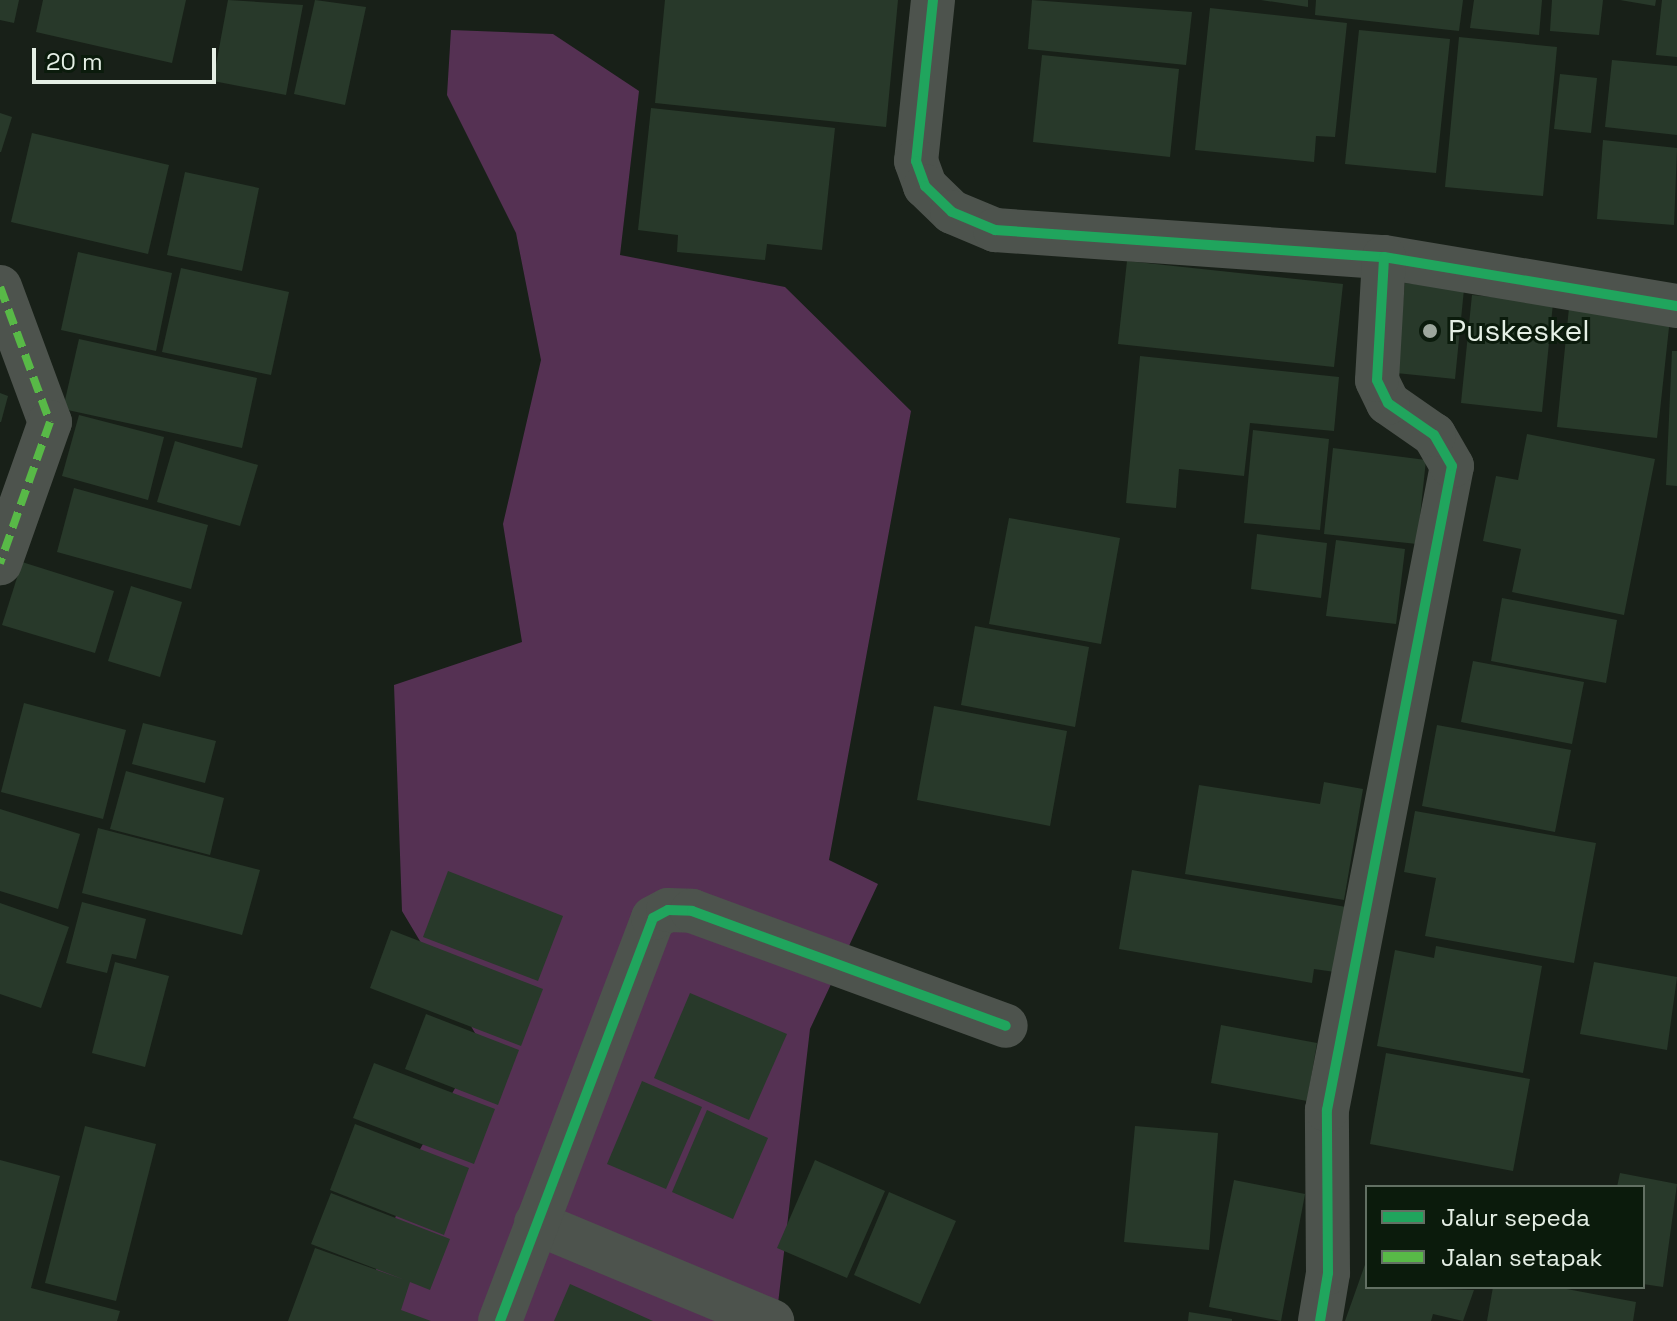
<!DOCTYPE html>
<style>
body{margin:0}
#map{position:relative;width:1677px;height:1321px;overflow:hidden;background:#182018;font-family:"Space Grotesk",sans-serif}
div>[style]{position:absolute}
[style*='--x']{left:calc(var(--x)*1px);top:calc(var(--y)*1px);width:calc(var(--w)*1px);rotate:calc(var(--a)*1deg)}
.green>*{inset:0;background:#553153}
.building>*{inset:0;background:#28392a}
.minor>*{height:44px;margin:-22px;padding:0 22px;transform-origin:22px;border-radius:22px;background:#4d534d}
.quiet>*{height:8px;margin-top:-4px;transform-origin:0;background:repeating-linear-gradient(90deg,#58b947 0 16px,transparent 0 24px)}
.cycleway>*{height:10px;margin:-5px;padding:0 5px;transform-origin:5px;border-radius:5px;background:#20a55d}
.dots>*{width:22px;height:22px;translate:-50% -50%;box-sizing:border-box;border:4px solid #0b1b0c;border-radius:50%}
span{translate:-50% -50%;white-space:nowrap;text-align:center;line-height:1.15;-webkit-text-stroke:6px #0b1b0c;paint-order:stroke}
.poi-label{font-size:30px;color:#e5efe5}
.left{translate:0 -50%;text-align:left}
.legend{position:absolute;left:1365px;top:1185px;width:280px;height:104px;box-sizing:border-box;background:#0b1b0c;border:2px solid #627063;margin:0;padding:10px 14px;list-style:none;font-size:24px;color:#e5efe5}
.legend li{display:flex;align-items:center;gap:16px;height:40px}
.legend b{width:40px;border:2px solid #627063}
.scale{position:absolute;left:32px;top:48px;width:184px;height:36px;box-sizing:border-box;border:4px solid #e5efe5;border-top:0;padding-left:10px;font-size:24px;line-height:28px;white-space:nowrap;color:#e5efe5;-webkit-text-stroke:6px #0b1b0c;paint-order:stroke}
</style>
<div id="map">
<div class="green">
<i style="clip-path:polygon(451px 30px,553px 34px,639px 91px,620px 255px,785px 287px,911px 411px,829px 860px,878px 884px,810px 1029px,776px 1321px,349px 1321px,378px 1266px,419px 1151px,481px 1043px,402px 911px,394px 685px,522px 642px,503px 524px,541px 360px,516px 233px,447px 95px)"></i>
</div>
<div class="building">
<i style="clip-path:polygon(0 0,19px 0,14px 23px,0 20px)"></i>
<i style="clip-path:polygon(43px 0,186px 0,172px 63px,36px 32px)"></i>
<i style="clip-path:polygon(228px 0,303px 5px,286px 95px,213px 81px)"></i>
<i style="clip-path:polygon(315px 0,366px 7px,345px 105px,294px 94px)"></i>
<i style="clip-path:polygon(665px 0,898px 0,886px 127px,655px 103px)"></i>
<i style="clip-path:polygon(1032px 0,1192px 12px,1186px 65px,1028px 49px)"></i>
<i style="clip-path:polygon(1261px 0,1308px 0,1308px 7px)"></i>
<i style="clip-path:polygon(1316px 0,1463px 0,1459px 31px,1315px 15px)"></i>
<i style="clip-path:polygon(1474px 0,1542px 0,1539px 35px,1470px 28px)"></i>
<i style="clip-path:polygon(1552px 0,1603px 0,1599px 35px,1550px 31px)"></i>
<i style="clip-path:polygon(1620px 0,1656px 0,1655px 6px)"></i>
<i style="clip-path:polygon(1662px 0,1677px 0,1677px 57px,1656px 55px)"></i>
<i style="clip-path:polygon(1210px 8px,1347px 23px,1335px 137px,1316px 136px,1314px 162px,1195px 150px)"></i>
<i style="clip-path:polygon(1359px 30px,1450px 39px,1436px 173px,1345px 164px)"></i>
<i style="clip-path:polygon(1459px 37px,1557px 47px,1543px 196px,1445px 187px)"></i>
<i style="clip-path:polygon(1042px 55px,1179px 69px,1170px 157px,1033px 142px)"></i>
<i style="clip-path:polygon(1612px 60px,1677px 66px,1677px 135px,1605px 127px)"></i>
<i style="clip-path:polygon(1560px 74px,1597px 78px,1591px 133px,1554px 129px)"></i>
<i style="clip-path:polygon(651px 108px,835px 128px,822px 250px,767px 244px,765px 260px,677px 252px,678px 235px,638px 230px)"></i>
<i style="clip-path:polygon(0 113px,12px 117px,1px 152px,0 152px)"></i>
<i style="clip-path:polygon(32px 133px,169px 165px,148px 254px,11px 222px)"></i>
<i style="clip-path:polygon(1603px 140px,1677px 148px,1674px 225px,1597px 219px)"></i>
<i style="clip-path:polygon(185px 172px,259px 188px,242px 271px,167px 255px)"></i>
<i style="clip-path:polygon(78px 252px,172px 273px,156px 351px,61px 330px)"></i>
<i style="clip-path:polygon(1127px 261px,1343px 284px,1334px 367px,1118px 344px)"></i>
<i style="clip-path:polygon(181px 268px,289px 292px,271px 375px,162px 352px)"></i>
<i style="clip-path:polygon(1405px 283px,1464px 289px,1455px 379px,1396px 373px)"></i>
<i style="clip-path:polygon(1472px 295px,1553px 303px,1542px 412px,1461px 403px)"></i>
<i style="clip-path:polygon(1569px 308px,1670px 318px,1657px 438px,1557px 427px)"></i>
<i style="clip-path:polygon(79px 339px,257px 378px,242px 448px,63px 409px)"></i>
<i style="clip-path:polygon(1672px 351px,1677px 351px,1677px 486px,1666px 485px)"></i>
<i style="clip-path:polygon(1140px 356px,1339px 377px,1334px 431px,1250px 423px,1244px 476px,1179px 469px,1176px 508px,1126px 503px)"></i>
<i style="clip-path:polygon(0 393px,8px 396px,1px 422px,0 422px)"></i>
<i style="clip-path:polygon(79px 415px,164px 437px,148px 500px,62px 476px)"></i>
<i style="clip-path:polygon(1253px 430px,1329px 439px,1320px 530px,1244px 523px)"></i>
<i style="clip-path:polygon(1527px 434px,1655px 459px,1624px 615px,1512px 592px,1521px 549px,1483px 541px,1496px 476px,1518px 480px)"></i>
<i style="clip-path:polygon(175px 441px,258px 465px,240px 526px,157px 502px)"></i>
<i style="clip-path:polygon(1333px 448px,1426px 460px,1417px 544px,1324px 534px)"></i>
<i style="clip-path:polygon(74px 488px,208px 525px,191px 589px,57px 552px)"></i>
<i style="clip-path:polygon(1009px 518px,1120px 538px,1101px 644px,989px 624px)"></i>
<i style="clip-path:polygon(1257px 534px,1327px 543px,1321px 598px,1251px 589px)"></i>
<i style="clip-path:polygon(1336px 540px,1405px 549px,1396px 624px,1326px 616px)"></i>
<i style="clip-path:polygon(22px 562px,114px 591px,95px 653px,2px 625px)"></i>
<i style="clip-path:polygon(131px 586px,182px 602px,160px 677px,108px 661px)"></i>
<i style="clip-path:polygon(1502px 598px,1617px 620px,1606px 683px,1491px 661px)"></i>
<i style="clip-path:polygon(975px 626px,1089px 647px,1075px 727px,961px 705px)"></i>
<i style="clip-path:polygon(1473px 661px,1584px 682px,1572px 744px,1461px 722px)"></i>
<i style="clip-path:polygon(24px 703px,126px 730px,103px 819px,1px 792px)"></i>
<i style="clip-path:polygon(934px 706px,1067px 731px,1050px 826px,917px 800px)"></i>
<i style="clip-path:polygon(143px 723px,216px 741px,205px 783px,132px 764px)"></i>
<i style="clip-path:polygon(1437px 725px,1571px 750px,1555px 832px,1422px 806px)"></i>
<i style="clip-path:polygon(126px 771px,224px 798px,210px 855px,110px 829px)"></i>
<i style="clip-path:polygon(1324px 782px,1363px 789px,1344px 900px,1185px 874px,1199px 785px,1320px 804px)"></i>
<i style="clip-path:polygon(0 809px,80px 834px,58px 909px,0 891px)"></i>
<i style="clip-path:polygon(1415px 811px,1596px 843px,1574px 963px,1425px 936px,1436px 878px,1404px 872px)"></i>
<i style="clip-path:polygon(98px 828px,260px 870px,242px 935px,82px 893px)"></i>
<i style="clip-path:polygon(1132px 870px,1346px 907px,1335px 972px,1314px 969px,1312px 983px,1119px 949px)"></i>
<i style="clip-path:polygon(448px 871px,563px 916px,538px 981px,423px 937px)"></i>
<i style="clip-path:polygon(82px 902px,146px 919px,136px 959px,112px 954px,107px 973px,66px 963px)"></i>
<i style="clip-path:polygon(0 903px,69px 927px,41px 1008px,0 994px)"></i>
<i style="clip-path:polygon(391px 930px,543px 989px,521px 1046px,370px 988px)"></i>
<i style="clip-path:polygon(1436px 946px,1542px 966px,1523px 1073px,1377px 1046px,1395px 950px,1434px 958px)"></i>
<i style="clip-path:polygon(115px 962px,169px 976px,145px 1067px,92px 1053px)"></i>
<i style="clip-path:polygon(1594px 962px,1677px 977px,1667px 1050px,1580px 1034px)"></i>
<i style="clip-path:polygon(690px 993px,787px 1034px,749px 1120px,654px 1078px)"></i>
<i style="clip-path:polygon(426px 1014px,519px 1050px,498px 1105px,405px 1069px)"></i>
<i style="clip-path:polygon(1221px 1025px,1317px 1043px,1307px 1101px,1211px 1083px)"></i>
<i style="clip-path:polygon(1386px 1053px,1530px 1079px,1513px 1171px,1370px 1144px)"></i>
<i style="clip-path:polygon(374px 1063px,495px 1109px,474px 1164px,353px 1118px)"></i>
<i style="clip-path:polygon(642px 1081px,702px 1107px,666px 1189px,607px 1164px)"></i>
<i style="clip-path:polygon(707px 1110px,768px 1138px,733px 1219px,672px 1192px)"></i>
<i style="clip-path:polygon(355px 1124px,469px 1168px,444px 1235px,330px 1190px)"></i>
<i style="clip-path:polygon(85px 1126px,156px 1144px,116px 1301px,45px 1283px)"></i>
<i style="clip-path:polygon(1135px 1126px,1218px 1133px,1209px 1250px,1124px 1242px)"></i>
<i style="clip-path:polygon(0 1160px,60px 1176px,31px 1288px,120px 1311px,117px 1321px,0 1321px)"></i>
<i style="clip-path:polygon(815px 1160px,885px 1191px,847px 1278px,777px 1248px)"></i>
<i style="clip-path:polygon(1620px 1173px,1677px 1184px,1663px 1287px,1643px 1284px,1643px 1187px,1617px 1187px)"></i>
<i style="clip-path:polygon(1234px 1180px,1305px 1194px,1281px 1321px,1209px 1307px)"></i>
<i style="clip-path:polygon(889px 1192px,956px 1221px,920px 1304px,854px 1275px)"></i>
<i style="clip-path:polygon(331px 1193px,450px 1239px,430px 1290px,410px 1282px,401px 1310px,431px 1321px,288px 1321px,315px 1248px,405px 1280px,311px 1244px)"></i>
<i style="clip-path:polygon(1367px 1259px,1367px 1287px,1474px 1290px,1463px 1321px,1433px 1314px,1431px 1321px,1345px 1321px)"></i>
<i style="clip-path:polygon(570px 1284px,653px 1321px,554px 1321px)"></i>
<i style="clip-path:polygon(1493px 1287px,1556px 1287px,1636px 1302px,1633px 1321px,1487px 1321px)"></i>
<i style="clip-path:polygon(1189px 1312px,1232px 1319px,1232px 1321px,1188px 1321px)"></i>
</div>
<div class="minor">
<i style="--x:933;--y:0;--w:162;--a:96"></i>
<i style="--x:916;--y:161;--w:27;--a:70"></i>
<i style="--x:925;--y:186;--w:37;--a:44"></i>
<i style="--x:952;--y:212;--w:47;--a:22.7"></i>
<i style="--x:995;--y:230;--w:390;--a:4"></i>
<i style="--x:1384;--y:257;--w:297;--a:9.5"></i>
<i style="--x:0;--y:287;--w:144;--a:69.7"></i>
<i style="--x:50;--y:422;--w:150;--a:109.5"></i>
<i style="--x:536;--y:1223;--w:256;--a:22.6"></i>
<i style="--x:500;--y:1321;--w:431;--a:-69.2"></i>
<i style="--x:653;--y:918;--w:17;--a:-28"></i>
<i style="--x:668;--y:910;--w:24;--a:2"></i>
<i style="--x:692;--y:911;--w:334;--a:20.1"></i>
<i style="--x:1320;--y:1321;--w:49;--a:-80.5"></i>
<i style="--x:1328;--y:1273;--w:163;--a:-90.4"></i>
<i style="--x:1327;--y:1110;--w:656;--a:-79.02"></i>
<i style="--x:1452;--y:466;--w:36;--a:-120"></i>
<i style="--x:1434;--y:435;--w:56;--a:-145.2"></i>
<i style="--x:1388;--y:403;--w:25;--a:-116"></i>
<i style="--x:1377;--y:380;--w:123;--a:-86.7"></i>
</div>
<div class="quiet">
<i style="--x:0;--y:287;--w:144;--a:69.7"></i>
<i style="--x:50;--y:422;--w:150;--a:109.5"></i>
</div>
<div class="cycleway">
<i style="--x:933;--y:0;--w:162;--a:96"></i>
<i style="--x:916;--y:161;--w:27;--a:70"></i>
<i style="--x:925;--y:186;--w:37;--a:44"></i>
<i style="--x:952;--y:212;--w:47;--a:22.7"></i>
<i style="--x:995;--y:230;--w:390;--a:4"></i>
<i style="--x:1384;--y:257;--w:297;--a:9.5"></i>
<i style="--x:500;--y:1321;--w:431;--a:-69.2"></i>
<i style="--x:653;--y:918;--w:17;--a:-28"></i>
<i style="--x:668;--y:910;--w:24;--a:2"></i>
<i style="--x:692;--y:911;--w:334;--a:20.1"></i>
<i style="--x:1320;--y:1321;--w:49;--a:-80.5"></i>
<i style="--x:1328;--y:1273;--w:163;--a:-90.4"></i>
<i style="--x:1327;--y:1110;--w:656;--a:-79.02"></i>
<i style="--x:1452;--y:466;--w:36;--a:-120"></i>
<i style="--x:1434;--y:435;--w:56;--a:-145.2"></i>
<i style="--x:1388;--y:403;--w:25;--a:-116"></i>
<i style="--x:1377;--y:380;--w:123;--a:-86.7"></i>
</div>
<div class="dots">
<i style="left:1430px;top:331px;background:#9da79d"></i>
</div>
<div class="poi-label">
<span class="left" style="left:1448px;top:331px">Puskeskel</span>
</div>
<ul class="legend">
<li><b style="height:10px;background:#20a55d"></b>Jalur sepeda</li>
<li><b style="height:10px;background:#58b947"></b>Jalan setapak</li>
</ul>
<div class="scale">20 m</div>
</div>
